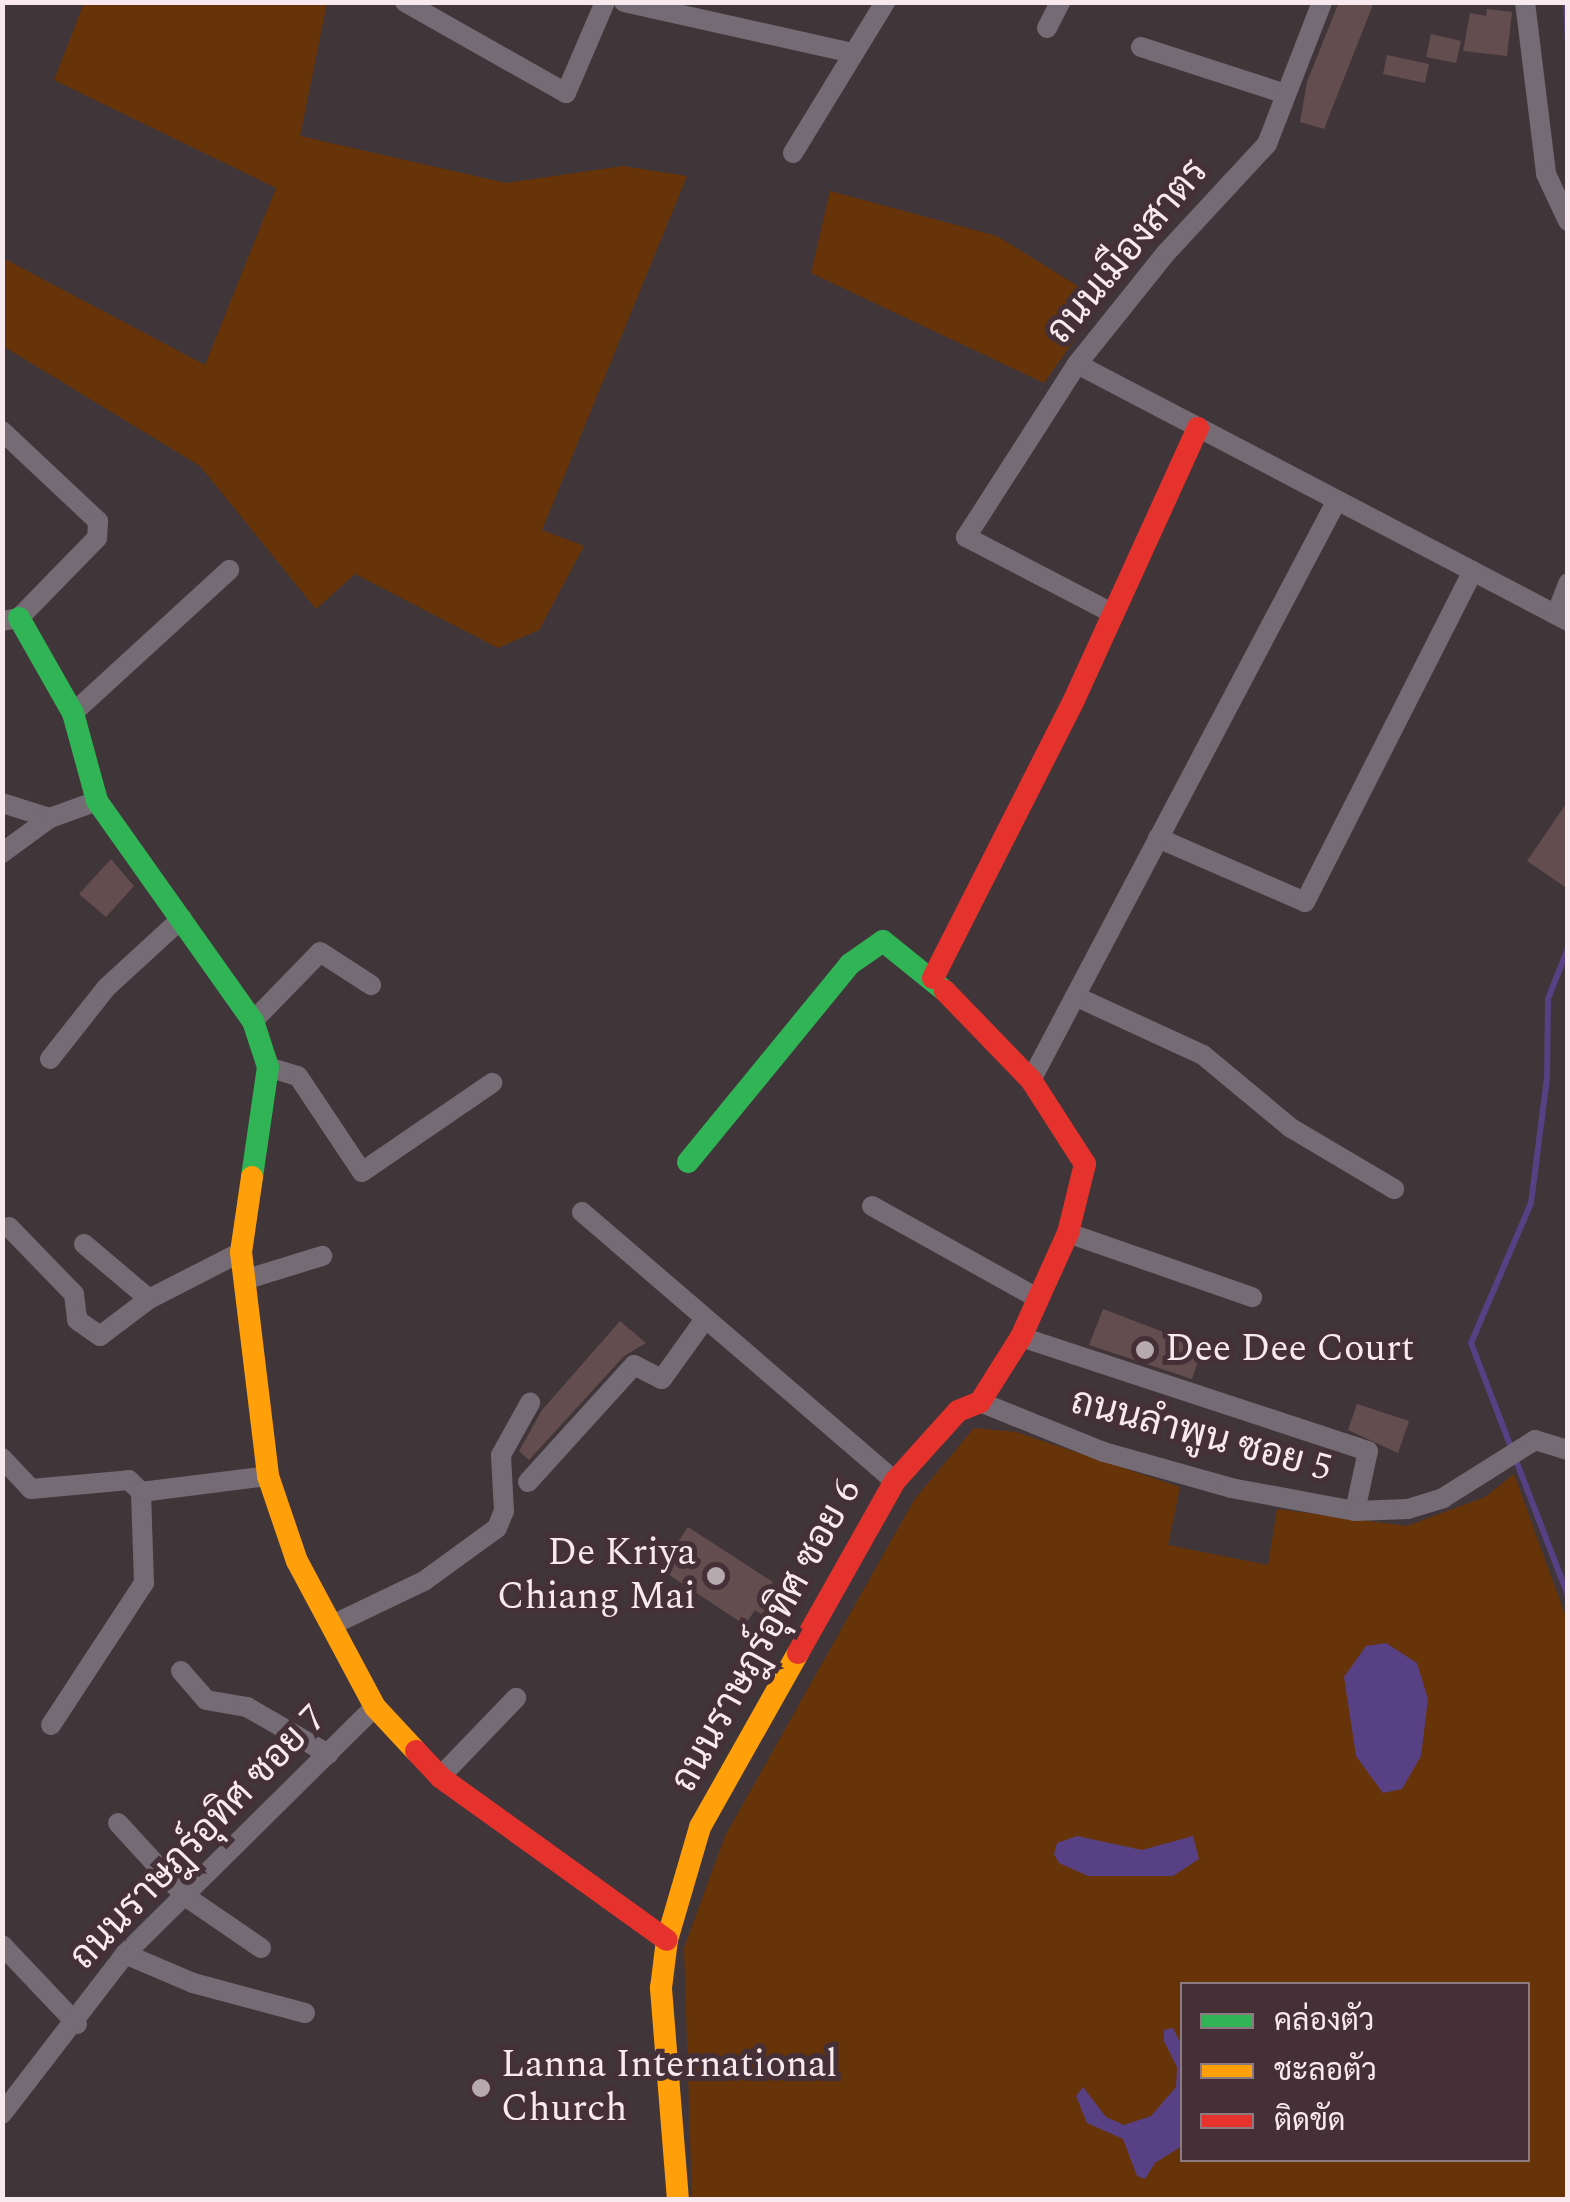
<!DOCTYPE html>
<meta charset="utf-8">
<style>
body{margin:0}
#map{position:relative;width:1570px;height:2202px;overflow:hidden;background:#403539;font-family:Spectral,Sarabun,serif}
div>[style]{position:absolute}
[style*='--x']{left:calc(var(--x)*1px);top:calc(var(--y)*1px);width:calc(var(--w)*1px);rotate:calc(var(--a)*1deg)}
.green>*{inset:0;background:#663408}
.water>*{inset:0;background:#584084}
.stream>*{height:6px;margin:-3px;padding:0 3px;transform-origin:3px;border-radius:3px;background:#584084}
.building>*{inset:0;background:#634d4e}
.street>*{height:20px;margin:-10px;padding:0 10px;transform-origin:10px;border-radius:10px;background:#756b74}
.fast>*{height:22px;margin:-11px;padding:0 11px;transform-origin:11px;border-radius:11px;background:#30b455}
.slow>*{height:22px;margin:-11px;padding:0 11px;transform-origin:11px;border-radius:11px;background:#ff9f0a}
.jam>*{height:22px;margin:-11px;padding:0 11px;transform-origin:11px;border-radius:11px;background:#e5322d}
.dots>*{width:28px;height:28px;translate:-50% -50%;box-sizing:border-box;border:5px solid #453038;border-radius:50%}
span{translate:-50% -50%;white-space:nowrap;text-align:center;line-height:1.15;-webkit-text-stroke:10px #453038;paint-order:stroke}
.street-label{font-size:38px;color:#f7e9ee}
.poi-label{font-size:38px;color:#f7e9ee}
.left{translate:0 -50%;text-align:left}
.right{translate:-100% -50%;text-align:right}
.frame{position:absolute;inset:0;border:5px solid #f7e9ee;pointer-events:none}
.legend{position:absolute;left:1180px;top:1982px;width:350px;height:180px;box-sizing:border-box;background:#453038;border:2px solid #8c7a81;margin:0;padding:12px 18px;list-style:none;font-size:30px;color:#f7e9ee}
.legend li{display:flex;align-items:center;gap:20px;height:50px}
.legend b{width:50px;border:2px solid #8c7a81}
</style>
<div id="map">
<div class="green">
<i style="clip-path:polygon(84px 3px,327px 3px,300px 136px,506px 183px,623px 166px,687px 176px,542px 530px,584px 546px,539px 630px,498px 648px,355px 574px,316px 609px,200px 466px,3px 346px,3px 258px,205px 365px,276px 188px,54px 80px)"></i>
<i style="clip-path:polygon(830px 191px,997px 236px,1102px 301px,1044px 383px,811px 273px)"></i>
<i style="clip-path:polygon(evenodd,974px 1428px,1016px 1432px,1180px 1487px,1168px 1545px,1268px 1565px,1277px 1509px,1407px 1526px,1485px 1497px,1514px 1474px,1567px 1620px,1567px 2199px,692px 2199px,684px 1948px,725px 1836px,914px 1500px,974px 1428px,1182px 1984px,1528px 1984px,1528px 2160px,1182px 2160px,1182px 1984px)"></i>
</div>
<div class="water">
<i style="clip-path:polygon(1386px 1643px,1417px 1663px,1428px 1699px,1421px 1756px,1402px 1789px,1383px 1793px,1356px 1756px,1344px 1677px,1366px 1646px)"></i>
<i style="clip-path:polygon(1077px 1836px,1142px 1850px,1193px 1836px,1199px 1859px,1173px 1876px,1088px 1876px,1059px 1863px,1054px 1854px,1057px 1843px)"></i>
<i style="clip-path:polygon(1173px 2028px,1182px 2046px,1182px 2146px,1155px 2163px,1145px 2179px,1137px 2176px,1123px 2139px,1087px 2123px,1076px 2096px,1083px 2087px,1106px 2117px,1124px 2125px,1151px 2116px,1176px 2087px,1177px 2067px,1164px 2041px,1164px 2030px)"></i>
</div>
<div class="stream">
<i style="--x:1566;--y:2;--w:41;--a:87.2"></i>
<i style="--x:1568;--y:948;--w:55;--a:111.4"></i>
<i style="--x:1548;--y:999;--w:79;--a:90.7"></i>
<i style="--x:1547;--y:1078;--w:126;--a:97.3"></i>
<i style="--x:1531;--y:1203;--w:152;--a:113.2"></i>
<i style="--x:1471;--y:1343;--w:271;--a:69"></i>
</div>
<div class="building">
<i style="clip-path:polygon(1339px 2px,1374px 2px,1324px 129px,1300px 122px,1307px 82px)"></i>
<i style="clip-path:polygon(1487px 9px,1512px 12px,1507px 56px,1463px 51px,1470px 13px,1486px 16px)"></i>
<i style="clip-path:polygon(1431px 34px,1461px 41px,1456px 63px,1426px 57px)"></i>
<i style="clip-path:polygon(1387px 55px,1429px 64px,1425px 83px,1383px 74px)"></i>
<i style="clip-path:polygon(1568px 801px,1568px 889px,1527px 861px)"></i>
<i style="clip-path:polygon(111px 859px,134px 886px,106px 917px,79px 894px)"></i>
<i style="clip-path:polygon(1103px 1309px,1203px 1347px,1192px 1379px,1089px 1345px)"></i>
<i style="clip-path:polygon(620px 1321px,646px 1343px,624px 1356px,529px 1460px,519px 1451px,542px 1410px)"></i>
<i style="clip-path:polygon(1357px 1404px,1409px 1421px,1398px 1453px,1348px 1430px)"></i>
<i style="clip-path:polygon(688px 1527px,773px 1582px,763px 1597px,778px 1607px,770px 1620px,755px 1610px,745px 1625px,660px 1569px)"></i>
</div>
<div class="street">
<i style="--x:405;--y:2;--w:185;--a:29.5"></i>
<i style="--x:566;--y:93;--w:99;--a:-66.8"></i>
<i style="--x:624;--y:2;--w:234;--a:12.6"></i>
<i style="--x:1525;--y:2;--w:173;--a:83"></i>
<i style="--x:1546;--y:174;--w:52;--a:64.9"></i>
<i style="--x:1047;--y:28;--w:29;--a:-63"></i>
<i style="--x:1141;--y:47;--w:152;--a:18"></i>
<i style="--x:793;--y:153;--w:177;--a:-58.6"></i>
<i style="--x:1077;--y:364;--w:554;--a:27.63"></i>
<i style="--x:2;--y:431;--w:132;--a:43.2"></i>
<i style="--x:98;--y:521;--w:17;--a:93"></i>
<i style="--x:97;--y:538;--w:112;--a:134.3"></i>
<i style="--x:19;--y:618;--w:17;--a:170"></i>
<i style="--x:1114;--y:614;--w:167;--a:-152.5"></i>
<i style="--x:966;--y:537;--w:206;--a:-57.3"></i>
<i style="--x:1077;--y:364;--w:142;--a:-51.3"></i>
<i style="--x:1166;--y:253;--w:149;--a:-47.2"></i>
<i style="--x:1267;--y:144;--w:152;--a:-68.8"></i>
<i style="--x:1556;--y:615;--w:34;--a:-69"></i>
<i style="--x:73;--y:713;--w:212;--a:-42.5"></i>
<i style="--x:2;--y:803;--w:50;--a:17.4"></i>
<i style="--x:1158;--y:838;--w:160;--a:23.5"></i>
<i style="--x:1305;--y:902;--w:371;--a:-63.1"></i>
<i style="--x:2;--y:853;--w:59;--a:-36.1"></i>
<i style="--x:50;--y:818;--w:50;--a:-19.9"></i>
<i style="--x:1077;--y:997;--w:139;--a:24.7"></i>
<i style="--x:1203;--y:1055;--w:114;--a:39.7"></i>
<i style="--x:1291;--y:1128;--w:120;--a:30.6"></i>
<i style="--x:253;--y:1021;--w:96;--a:-45.8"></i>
<i style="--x:320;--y:952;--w:61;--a:32.9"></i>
<i style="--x:50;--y:1059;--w:90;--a:-51.7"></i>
<i style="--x:106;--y:988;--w:103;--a:-42.6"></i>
<i style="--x:268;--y:1067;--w:31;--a:17"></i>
<i style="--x:298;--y:1076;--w:115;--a:56.3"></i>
<i style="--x:362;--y:1172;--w:158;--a:-34.4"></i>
<i style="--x:1031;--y:1080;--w:654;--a:-62.18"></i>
<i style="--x:872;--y:1206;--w:191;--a:29.1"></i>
<i style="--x:582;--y:1212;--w:413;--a:40.7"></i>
<i style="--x:9;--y:1227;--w:93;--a:45.9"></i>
<i style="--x:74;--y:1294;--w:26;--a:83"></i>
<i style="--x:77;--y:1320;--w:28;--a:35"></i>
<i style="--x:100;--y:1336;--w:61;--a:-37.1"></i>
<i style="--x:149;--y:1299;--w:103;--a:-27.1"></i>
<i style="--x:1068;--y:1233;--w:195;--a:19.2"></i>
<i style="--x:84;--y:1244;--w:85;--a:40.2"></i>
<i style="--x:244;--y:1280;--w:82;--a:-17.1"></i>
<i style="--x:1021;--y:1337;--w:365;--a:18.2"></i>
<i style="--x:1368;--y:1451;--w:61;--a:102.2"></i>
<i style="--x:980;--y:1402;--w:134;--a:22"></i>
<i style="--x:1104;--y:1452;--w:132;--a:15.8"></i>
<i style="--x:1231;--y:1488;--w:126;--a:10.5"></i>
<i style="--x:1355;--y:1511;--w:53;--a:-2.2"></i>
<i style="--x:1408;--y:1509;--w:37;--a:-17"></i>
<i style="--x:1443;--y:1498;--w:109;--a:-32.2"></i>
<i style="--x:1535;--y:1440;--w:34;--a:17"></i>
<i style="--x:2;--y:1458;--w:42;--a:46.9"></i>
<i style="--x:31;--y:1489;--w:98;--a:-5.2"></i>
<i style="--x:129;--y:1480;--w:17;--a:45"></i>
<i style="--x:528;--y:1482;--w:158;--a:-47.8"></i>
<i style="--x:634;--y:1365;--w:31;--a:27"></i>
<i style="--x:662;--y:1379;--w:74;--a:-54.4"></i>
<i style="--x:332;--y:1625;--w:102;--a:-25.6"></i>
<i style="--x:424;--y:1581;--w:90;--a:-36"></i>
<i style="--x:497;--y:1528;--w:18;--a:-68"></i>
<i style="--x:504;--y:1511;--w:56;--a:-93.1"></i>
<i style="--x:501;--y:1455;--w:60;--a:-60.9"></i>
<i style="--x:181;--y:1671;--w:38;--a:49"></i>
<i style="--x:206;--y:1700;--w:42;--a:9.7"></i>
<i style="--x:247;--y:1707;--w:94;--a:30.1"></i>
<i style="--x:51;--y:1725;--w:170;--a:-56.8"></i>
<i style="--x:144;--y:1583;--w:91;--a:-91.9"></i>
<i style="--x:141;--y:1492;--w:128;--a:-7.2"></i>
<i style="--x:440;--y:1777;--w:110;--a:-46.1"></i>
<i style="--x:118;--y:1823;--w:99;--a:47.5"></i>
<i style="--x:185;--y:1896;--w:92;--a:34.4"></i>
<i style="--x:2;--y:1945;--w:109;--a:46.5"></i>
<i style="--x:125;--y:1954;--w:74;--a:23.1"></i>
<i style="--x:193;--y:1983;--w:116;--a:15"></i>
<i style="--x:2;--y:2114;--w:202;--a:-52.4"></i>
<i style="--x:125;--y:1954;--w:351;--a:-44.7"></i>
</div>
<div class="fast">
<i style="--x:19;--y:618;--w:109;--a:60.4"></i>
<i style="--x:73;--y:713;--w:91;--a:74.7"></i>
<i style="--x:97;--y:801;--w:270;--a:54.7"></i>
<i style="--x:253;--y:1021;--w:48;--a:71.9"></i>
<i style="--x:268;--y:1067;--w:111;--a:98.3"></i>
<i style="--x:688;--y:1162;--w:256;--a:-50.7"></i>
<i style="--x:850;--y:964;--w:40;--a:-34.9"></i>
<i style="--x:883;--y:941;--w:80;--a:38.9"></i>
</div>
<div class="slow">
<i style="--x:252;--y:1177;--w:76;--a:98.3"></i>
<i style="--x:241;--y:1252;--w:226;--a:83.1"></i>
<i style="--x:268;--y:1476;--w:90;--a:71.2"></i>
<i style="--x:297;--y:1561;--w:166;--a:61.9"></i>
<i style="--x:375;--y:1707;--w:60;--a:47"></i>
<i style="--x:678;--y:2200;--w:213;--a:-94.6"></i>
<i style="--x:661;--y:1988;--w:48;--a:-82.9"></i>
<i style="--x:667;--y:1940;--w:118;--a:-73.7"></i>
<i style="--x:700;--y:1827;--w:200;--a:-60.6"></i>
</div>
<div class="jam">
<i style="--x:933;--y:978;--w:312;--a:-63.1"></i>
<i style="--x:1074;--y:700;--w:299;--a:-65.5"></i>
<i style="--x:798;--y:1653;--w:197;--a:-60.6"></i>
<i style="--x:895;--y:1481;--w:94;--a:-48"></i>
<i style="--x:958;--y:1411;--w:24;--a:-22"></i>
<i style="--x:980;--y:1402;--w:77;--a:-57.8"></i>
<i style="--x:1021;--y:1337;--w:114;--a:-65.7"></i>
<i style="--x:1068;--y:1233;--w:71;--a:-76.2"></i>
<i style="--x:1085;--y:1164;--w:100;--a:-122.7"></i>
<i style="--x:1031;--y:1080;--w:124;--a:-134"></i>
<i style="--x:416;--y:1751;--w:35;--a:47"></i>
<i style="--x:440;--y:1777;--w:279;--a:35.7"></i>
</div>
<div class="dots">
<i style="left:1145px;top:1350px;background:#b7aaaf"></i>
<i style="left:716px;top:1576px;background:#b7aaaf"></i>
<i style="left:481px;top:2088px;background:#b7aaaf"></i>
</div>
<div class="street-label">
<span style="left:1128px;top:252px;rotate:-50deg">ถนนเมืองสาตร</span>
<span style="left:1201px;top:1436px;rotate:15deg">ถนนลำพูน ซอย 5</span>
<span style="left:767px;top:1636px;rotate:-61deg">ถนนราษฎร์อุทิศ ซอย 6</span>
<span style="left:199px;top:1838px;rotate:-46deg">ถนนราษฎร์อุทิศ ซอย 7</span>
</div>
<div class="poi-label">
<span class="left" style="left:1165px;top:1350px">Dee Dee Court</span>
<span class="right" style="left:696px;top:1576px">De Kriya<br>Chiang Mai</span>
<span class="left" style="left:501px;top:2088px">Lanna International<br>Church</span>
</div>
<div class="frame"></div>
<ul class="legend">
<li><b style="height:12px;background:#30b455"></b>คล่องตัว</li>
<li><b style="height:12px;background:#ff9f0a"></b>ชะลอตัว</li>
<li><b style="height:12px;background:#e5322d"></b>ติดขัด</li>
</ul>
</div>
